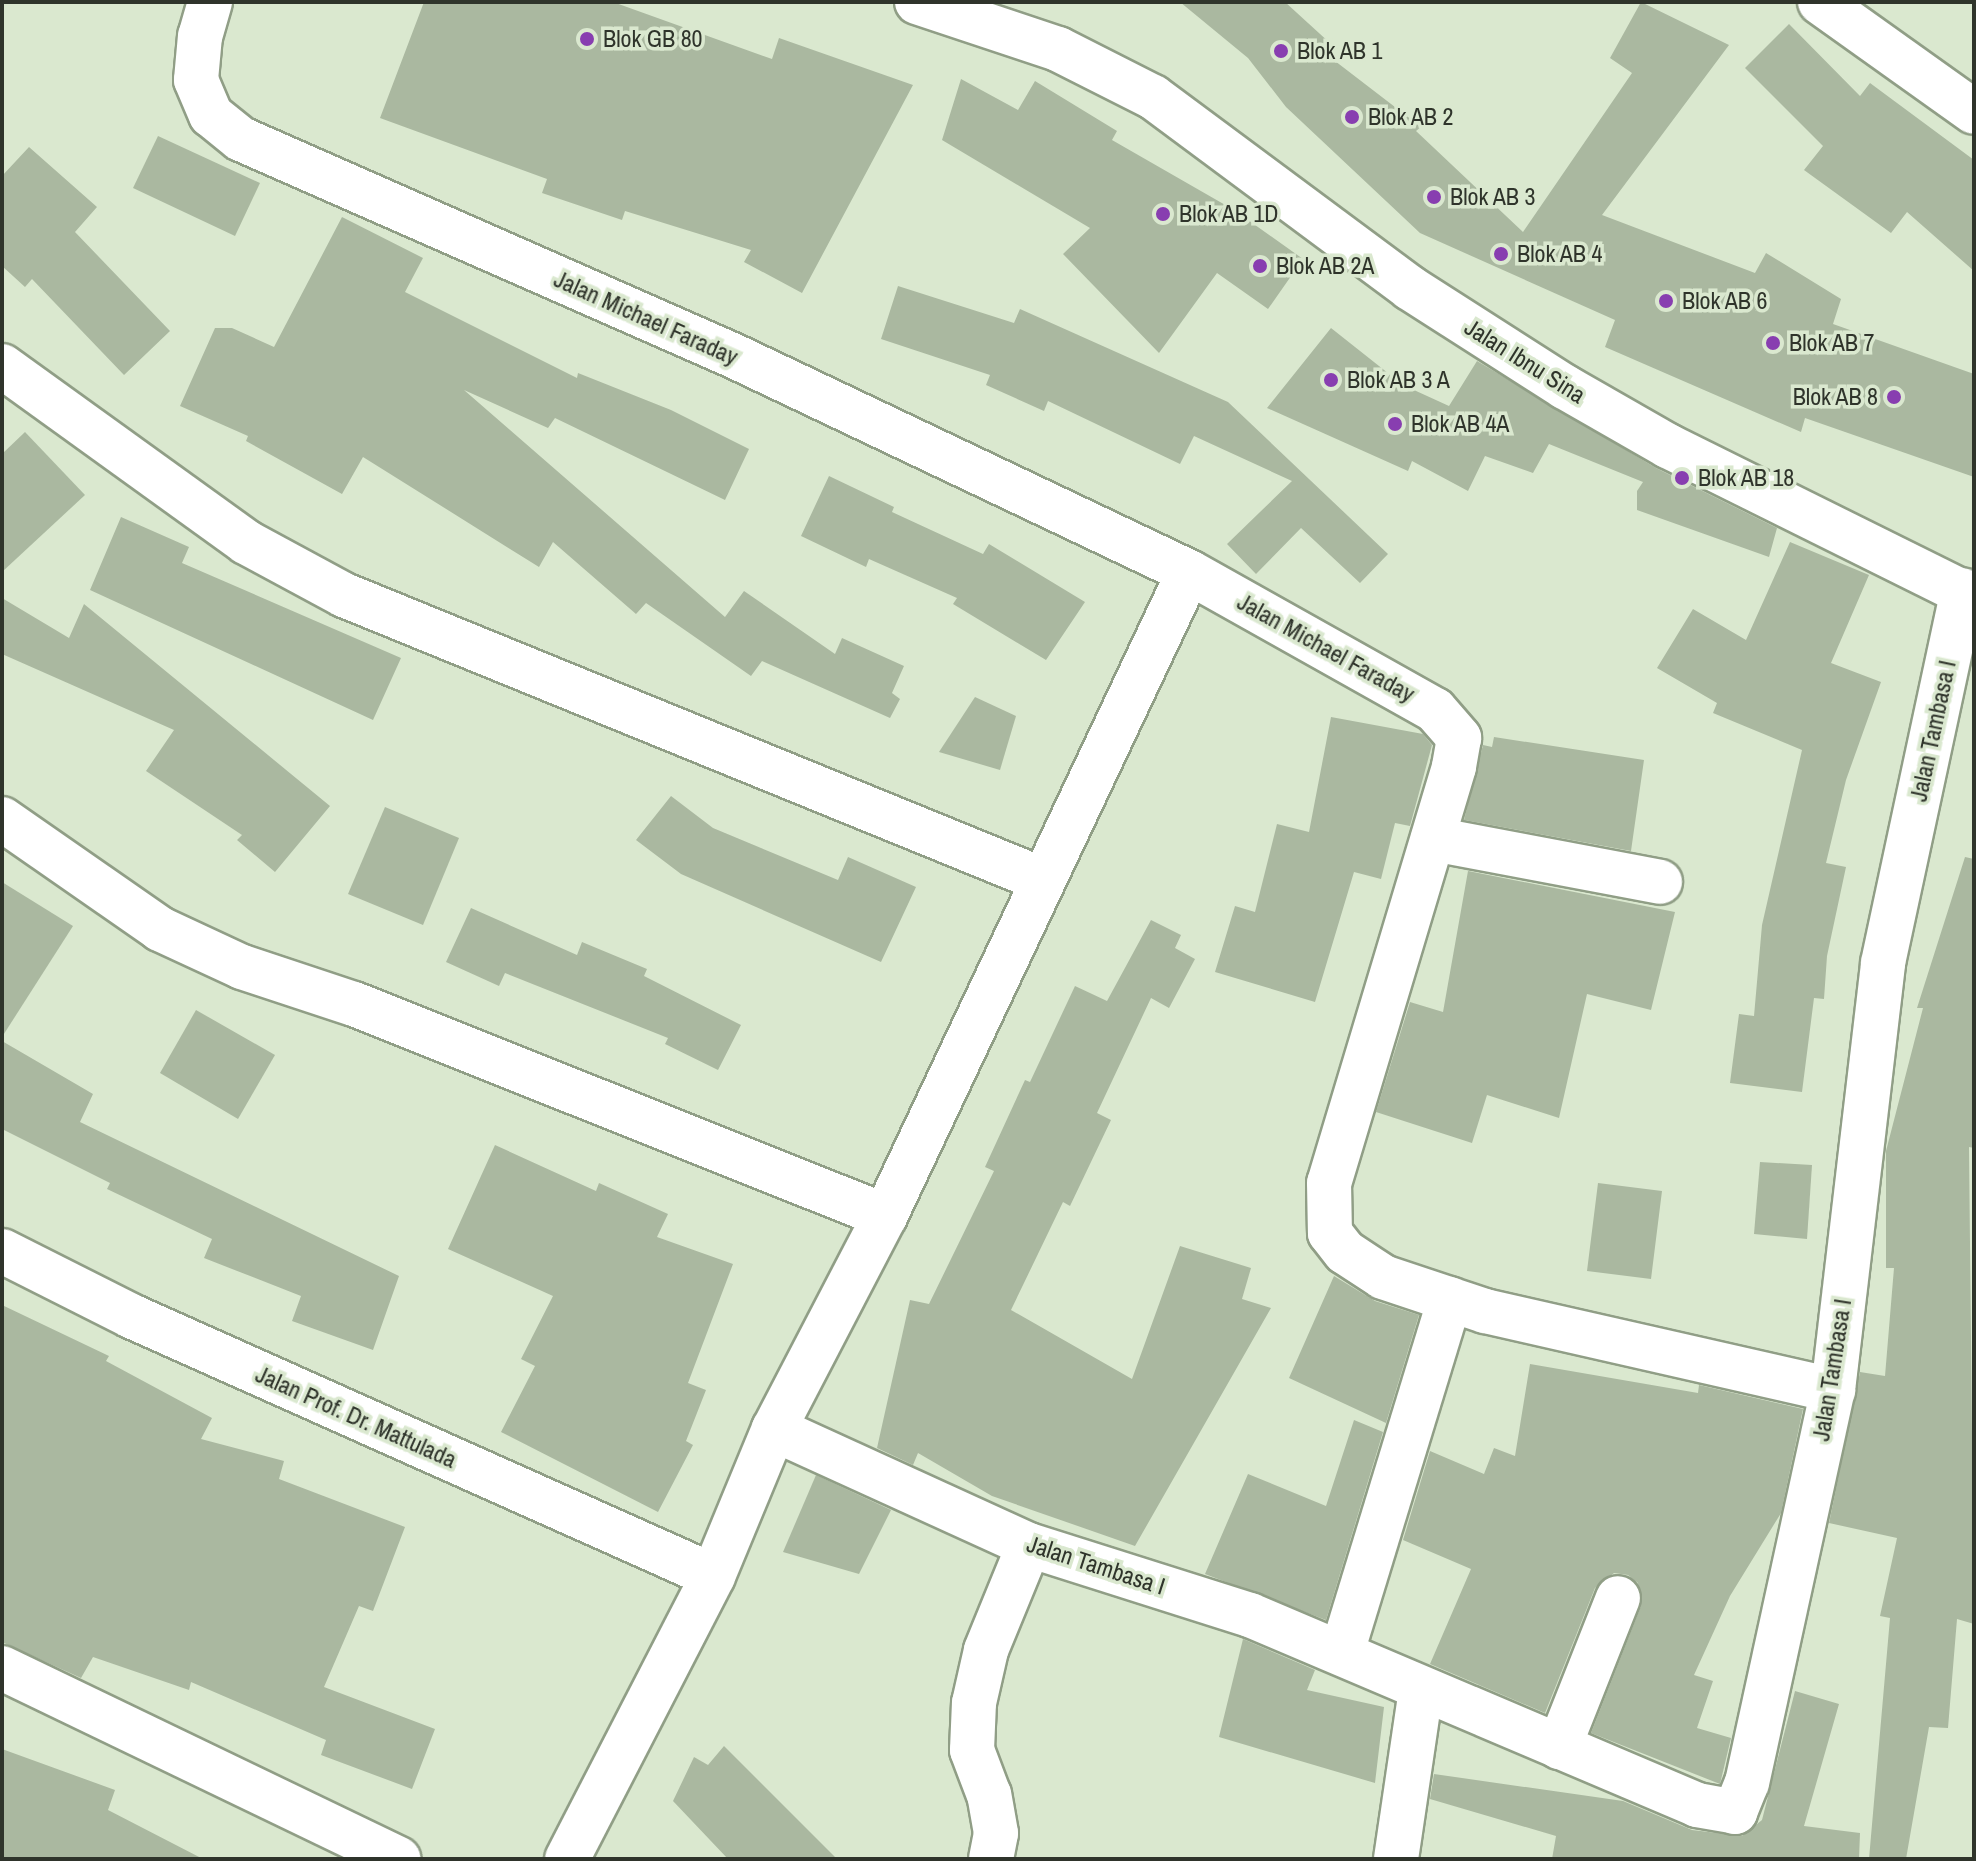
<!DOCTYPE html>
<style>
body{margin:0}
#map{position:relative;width:1976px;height:1861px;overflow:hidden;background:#dae8cf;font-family:"Archivo Narrow",sans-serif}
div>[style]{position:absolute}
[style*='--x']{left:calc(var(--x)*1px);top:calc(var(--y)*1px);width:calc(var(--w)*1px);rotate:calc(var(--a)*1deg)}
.building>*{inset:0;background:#aab8a0}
.roads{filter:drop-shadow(2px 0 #909e86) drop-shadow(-2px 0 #909e86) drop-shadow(0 2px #909e86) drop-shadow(0 -2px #909e86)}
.minor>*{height:44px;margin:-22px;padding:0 22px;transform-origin:22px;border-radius:22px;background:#fff}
.dots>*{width:22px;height:22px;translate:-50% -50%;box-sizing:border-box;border:4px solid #dae8cf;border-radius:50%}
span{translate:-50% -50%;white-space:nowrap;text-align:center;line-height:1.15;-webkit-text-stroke:7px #dae8cf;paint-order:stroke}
.poi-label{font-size:24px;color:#2f342b}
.left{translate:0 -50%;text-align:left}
.right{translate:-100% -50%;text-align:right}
.street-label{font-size:24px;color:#2f342b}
.frame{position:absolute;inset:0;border:4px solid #2f342b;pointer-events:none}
</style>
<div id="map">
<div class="building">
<i style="clip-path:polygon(424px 2px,613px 2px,772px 59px,779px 38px,913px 85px,802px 293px,744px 262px,751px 250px,625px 211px,622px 220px,542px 193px,547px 179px,380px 118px)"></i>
<i style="clip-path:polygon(1180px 2px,1285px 2px,1331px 44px,1322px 51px,1421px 127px,1416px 131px,1523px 232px,1632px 73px,1610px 58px,1641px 2px,1729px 45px,1602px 215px,1755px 273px,1766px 253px,1841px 299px,1833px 324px,1974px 374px,1974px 477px,1805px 418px,1801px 432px,1605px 347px,1615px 320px,1420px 233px,1286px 107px,1248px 58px)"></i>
<i style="clip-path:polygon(1789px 24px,1860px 96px,1870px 83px,1974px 160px,1974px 271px,1907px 212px,1891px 233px,1804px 170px,1823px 146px,1745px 68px)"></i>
<i style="clip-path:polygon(961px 79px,1018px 110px,1035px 81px,1117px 131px,1112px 140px,1234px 210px,1303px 259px,1268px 309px,1217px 273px,1159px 353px,1063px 254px,1090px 228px,942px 140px)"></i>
<i style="clip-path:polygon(158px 136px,260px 183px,235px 236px,133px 188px)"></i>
<i style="clip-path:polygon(29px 147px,97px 207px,75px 232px,170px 331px,124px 375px,32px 279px,25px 287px,2px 266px,2px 176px)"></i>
<i style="clip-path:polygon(342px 217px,423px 258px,405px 292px,577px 378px,578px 373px,671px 410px,749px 449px,725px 500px,555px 418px,548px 428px,464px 390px,725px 617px,744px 591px,835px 654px,842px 638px,904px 666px,892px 693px,900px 699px,890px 718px,762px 661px,751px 676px,646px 603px,636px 614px,553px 542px,539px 567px,363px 457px,342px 494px,246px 441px,248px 436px,180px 406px,215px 328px,232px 328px,274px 347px)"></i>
<i style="clip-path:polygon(898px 286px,1014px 323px,1020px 309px,1228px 402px,1388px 554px,1360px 583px,1301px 528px,1256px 574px,1227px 544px,1292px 481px,1194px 436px,1180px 464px,1048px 401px,1044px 411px,986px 385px,990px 375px,881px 339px)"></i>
<i style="clip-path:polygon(1331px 328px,1403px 385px,1449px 406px,1477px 361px,1656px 468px,1777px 528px,1769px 557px,1637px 510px,1637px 491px,1643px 482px,1549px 444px,1533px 473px,1485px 456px,1468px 491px,1412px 461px,1408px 471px,1267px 408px)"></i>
<i style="clip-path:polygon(25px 432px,85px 495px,2px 572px,2px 454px)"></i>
<i style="clip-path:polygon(829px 476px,894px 507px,892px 512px,983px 554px,989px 544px,1085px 602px,1046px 660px,953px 604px,957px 598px,869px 559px,866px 567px,801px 536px)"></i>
<i style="clip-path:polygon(121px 517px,189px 547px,182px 563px,401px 658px,373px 720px,90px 590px)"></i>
<i style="clip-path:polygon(1790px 542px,1869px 575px,1831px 663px,1881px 682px,1846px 780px,1826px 863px,1846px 867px,1827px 956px,1824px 999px,1814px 998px,1802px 1092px,1730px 1083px,1739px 1014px,1754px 1016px,1762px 925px,1802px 750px,1713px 713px,1717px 703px,1657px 668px,1693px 609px,1746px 640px)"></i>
<i style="clip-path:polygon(2px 598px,69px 638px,84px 604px,330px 806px,275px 872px,237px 840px,242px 835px,146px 771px,174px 730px,2px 654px)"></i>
<i style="clip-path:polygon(975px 697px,1016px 716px,1000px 770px,939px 752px)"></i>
<i style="clip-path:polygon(1331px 717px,1423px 734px,1432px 745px,1410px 826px,1395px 823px,1381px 879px,1354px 872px,1315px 1002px,1215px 972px,1235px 906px,1255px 912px,1277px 824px,1309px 832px)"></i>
<i style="clip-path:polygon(1494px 737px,1644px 760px,1631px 851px,1464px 820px,1483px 745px,1492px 747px)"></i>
<i style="clip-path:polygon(671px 796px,713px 828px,838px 880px,848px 857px,916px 887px,881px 962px,681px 874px,636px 840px)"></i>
<i style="clip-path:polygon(385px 807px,459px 838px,423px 925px,348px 894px)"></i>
<i style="clip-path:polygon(1965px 857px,1974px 859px,1974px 1148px,1969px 1147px,1974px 1624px,1957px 1619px,1948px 1728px,1929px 1727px,1906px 1859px,1869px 1859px,1890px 1618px,1880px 1616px,1897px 1538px,1829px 1523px,1860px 1372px,1885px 1376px,1894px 1268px,1886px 1268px,1886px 1151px,1923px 1008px,1917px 1008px)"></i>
<i style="clip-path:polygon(1468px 871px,1675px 912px,1651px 1010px,1587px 994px,1559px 1118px,1487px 1095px,1472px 1143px,1376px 1112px,1410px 1002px,1443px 1012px)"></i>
<i style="clip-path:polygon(2px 882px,73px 926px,2px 1037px)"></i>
<i style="clip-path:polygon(471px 908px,577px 955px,582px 942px,647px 969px,644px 976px,741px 1025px,718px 1070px,665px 1044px,668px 1038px,505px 973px,499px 986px,446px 962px)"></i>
<i style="clip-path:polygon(1151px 920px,1181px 935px,1175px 948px,1195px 959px,1169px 1008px,1151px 998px,1097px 1113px,1111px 1120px,1070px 1206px,1063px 1202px,1011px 1310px,1132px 1379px,1180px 1246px,1251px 1268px,1242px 1299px,1271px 1308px,1135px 1546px,992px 1496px,918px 1453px,913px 1465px,877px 1448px,910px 1300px,929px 1304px,994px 1171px,985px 1167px,1025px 1080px,1030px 1082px,1075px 986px,1107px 1001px)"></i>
<i style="clip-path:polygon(196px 1010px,275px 1055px,238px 1119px,160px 1073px)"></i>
<i style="clip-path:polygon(2px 1041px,93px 1094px,80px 1122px,399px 1276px,373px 1350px,292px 1321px,301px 1296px,204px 1258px,212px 1239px,107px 1189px,110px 1183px,2px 1129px)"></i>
<i style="clip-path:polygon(495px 1145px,596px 1191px,599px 1183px,668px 1214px,657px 1237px,733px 1264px,688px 1383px,706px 1390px,686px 1441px,693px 1445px,658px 1512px,501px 1432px,535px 1366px,521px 1359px,553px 1296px,448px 1249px)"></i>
<i style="clip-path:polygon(1760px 1162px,1812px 1165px,1807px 1239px,1754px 1234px)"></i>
<i style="clip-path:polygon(1598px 1183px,1662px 1191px,1651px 1279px,1587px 1271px)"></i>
<i style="clip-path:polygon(1334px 1276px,1375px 1301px,1419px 1315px,1386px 1423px,1289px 1378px)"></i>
<i style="clip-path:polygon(2px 1305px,109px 1356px,106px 1361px,212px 1418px,201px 1439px,284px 1461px,279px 1479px,405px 1527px,373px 1611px,359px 1606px,324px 1687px,435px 1729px,412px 1789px,321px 1755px,326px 1740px,191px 1682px,189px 1690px,93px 1657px,81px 1678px,2px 1642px)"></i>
<i style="clip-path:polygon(1530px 1364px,1698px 1393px,1699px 1385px,1803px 1409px,1781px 1513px,1730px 1596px,1694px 1675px,1713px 1681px,1697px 1728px,1731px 1738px,1720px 1784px,1591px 1733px,1641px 1606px,1638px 1583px,1628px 1575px,1614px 1573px,1595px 1588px,1545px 1713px,1430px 1664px,1471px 1569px,1403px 1540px,1430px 1451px,1484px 1474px,1494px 1448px,1515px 1456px)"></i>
<i style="clip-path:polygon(1354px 1420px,1383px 1432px,1326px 1620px,1205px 1574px,1248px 1474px,1326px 1506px)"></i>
<i style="clip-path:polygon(816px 1475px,891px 1510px,859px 1574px,783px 1552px)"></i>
<i style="clip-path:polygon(1243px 1639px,1315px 1670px,1307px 1690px,1384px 1707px,1375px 1783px,1219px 1737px)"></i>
<i style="clip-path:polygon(1795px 1691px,1839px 1704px,1804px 1826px,1860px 1833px,1859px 1859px,1552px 1859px,1556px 1836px,1430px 1799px,1434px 1774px,1623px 1801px,1692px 1830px,1742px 1836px,1762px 1820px)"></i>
<i style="clip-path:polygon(724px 1746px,837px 1859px,728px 1859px,673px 1801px,694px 1757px,708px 1765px)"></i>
<i style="clip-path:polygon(2px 1749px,115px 1790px,108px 1810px,203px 1859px,2px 1859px)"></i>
</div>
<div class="roads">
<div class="minor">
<i style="--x:210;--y:2;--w:35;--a:106"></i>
<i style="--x:200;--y:36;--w:44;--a:95.2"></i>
<i style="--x:196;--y:80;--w:38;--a:67"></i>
<i style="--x:211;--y:115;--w:38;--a:39"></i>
<i style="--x:241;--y:139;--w:536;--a:23.75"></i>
<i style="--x:732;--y:355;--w:506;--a:25.4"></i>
<i style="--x:1189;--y:572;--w:282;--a:29.3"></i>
<i style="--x:1435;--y:710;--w:37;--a:49"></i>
<i style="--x:1459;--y:738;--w:29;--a:100"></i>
<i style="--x:1454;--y:767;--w:434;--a:106.7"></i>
<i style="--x:1329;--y:1183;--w:50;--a:88.9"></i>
<i style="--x:1330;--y:1233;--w:24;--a:52"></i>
<i style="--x:1345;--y:1252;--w:45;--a:33.3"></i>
<i style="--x:1383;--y:1277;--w:108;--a:18.4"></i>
<i style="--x:1485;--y:1311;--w:357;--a:12.8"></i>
<i style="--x:917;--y:2;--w:149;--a:18.4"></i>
<i style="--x:1058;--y:49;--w:106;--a:26.8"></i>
<i style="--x:1153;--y:97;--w:320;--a:36.6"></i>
<i style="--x:1410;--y:288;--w:184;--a:32.6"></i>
<i style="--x:1565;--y:387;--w:119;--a:29.8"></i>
<i style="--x:1668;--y:446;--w:342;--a:26.4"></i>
<i style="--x:1820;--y:2;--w:189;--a:35.5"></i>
<i style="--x:2;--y:366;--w:301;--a:35.8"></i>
<i style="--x:246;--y:542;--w:111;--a:28.4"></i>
<i style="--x:344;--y:595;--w:755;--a:22.18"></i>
<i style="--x:2;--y:819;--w:193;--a:34.8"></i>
<i style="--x:160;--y:929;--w:90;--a:24.9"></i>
<i style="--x:242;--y:967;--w:118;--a:18.3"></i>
<i style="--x:354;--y:1004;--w:572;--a:21.76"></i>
<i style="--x:1433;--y:839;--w:231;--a:10.7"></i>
<i style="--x:2;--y:1251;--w:144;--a:26.7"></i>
<i style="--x:131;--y:1316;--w:637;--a:24.07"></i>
<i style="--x:774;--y:1429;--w:280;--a:24.5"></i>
<i style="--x:1029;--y:1545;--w:232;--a:17.6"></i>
<i style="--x:1250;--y:1615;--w:486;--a:23"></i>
<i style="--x:1697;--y:1805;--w:39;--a:10"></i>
<i style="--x:1735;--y:1812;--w:31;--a:-68"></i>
<i style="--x:1747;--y:1783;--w:402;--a:-77.7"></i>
<i style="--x:1833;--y:1390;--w:430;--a:-83.3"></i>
<i style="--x:1883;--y:963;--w:381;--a:-77.9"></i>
<i style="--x:1342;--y:1652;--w:369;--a:-73"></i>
<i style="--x:2;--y:1668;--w:440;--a:25.7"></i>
<i style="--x:1559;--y:1747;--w:160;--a:-68.4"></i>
<i style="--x:567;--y:1859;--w:318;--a:-62.7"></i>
<i style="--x:713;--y:1576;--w:159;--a:-67.5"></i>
<i style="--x:774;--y:1429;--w:240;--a:-62.5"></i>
<i style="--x:885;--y:1216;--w:712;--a:-64.73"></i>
<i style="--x:991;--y:1859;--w:26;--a:-79"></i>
<i style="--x:996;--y:1833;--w:39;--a:-100"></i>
<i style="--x:989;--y:1795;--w:48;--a:-110.7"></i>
<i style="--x:972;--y:1750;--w:47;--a:-87.6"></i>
<i style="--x:974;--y:1703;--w:54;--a:-77.2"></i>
<i style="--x:986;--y:1650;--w:113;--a:-67.7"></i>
<i style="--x:1396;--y:1859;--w:171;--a:-81.6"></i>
</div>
</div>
<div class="dots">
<i style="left:587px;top:39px;background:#883eb0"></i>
<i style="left:1281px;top:51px;background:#883eb0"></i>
<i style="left:1352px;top:117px;background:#883eb0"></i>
<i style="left:1434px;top:197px;background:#883eb0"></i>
<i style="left:1163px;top:214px;background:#883eb0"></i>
<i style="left:1501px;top:254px;background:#883eb0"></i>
<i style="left:1260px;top:266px;background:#883eb0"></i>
<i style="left:1666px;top:301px;background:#883eb0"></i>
<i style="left:1773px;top:343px;background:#883eb0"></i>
<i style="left:1331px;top:380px;background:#883eb0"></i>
<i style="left:1894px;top:397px;background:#883eb0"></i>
<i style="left:1395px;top:424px;background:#883eb0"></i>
<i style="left:1682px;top:478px;background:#883eb0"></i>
</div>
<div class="poi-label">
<span class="left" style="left:603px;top:39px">Blok GB 80</span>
<span class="left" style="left:1297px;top:51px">Blok AB 1</span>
<span class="left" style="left:1368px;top:117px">Blok AB 2</span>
<span class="left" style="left:1450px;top:197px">Blok AB 3</span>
<span class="left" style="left:1179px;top:214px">Blok AB 1D</span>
<span class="left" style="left:1517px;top:254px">Blok AB 4</span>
<span class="left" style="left:1276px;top:266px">Blok AB 2A</span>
<span class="left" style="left:1682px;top:301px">Blok AB 6</span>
<span class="left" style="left:1789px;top:343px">Blok AB 7</span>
<span class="left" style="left:1347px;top:380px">Blok AB 3 A</span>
<span class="right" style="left:1878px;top:397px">Blok AB 8</span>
<span class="left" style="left:1411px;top:424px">Blok AB 4A</span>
<span class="left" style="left:1698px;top:478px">Blok AB 18</span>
</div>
<div class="street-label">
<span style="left:646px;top:318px;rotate:24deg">Jalan Michael Faraday</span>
<span style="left:1525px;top:361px;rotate:32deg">Jalan Ibnu Sina</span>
<span style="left:1326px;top:648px;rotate:29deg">Jalan Michael Faraday</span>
<span style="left:1933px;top:731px;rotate:-78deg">Jalan Tambasa I</span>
<span style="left:1832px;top:1370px;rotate:-81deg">Jalan Tambasa I</span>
<span style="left:356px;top:1417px;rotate:24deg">Jalan Prof. Dr. Mattulada</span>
<span style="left:1096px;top:1565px;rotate:18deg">Jalan Tambasa I</span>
</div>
<div class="frame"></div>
</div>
